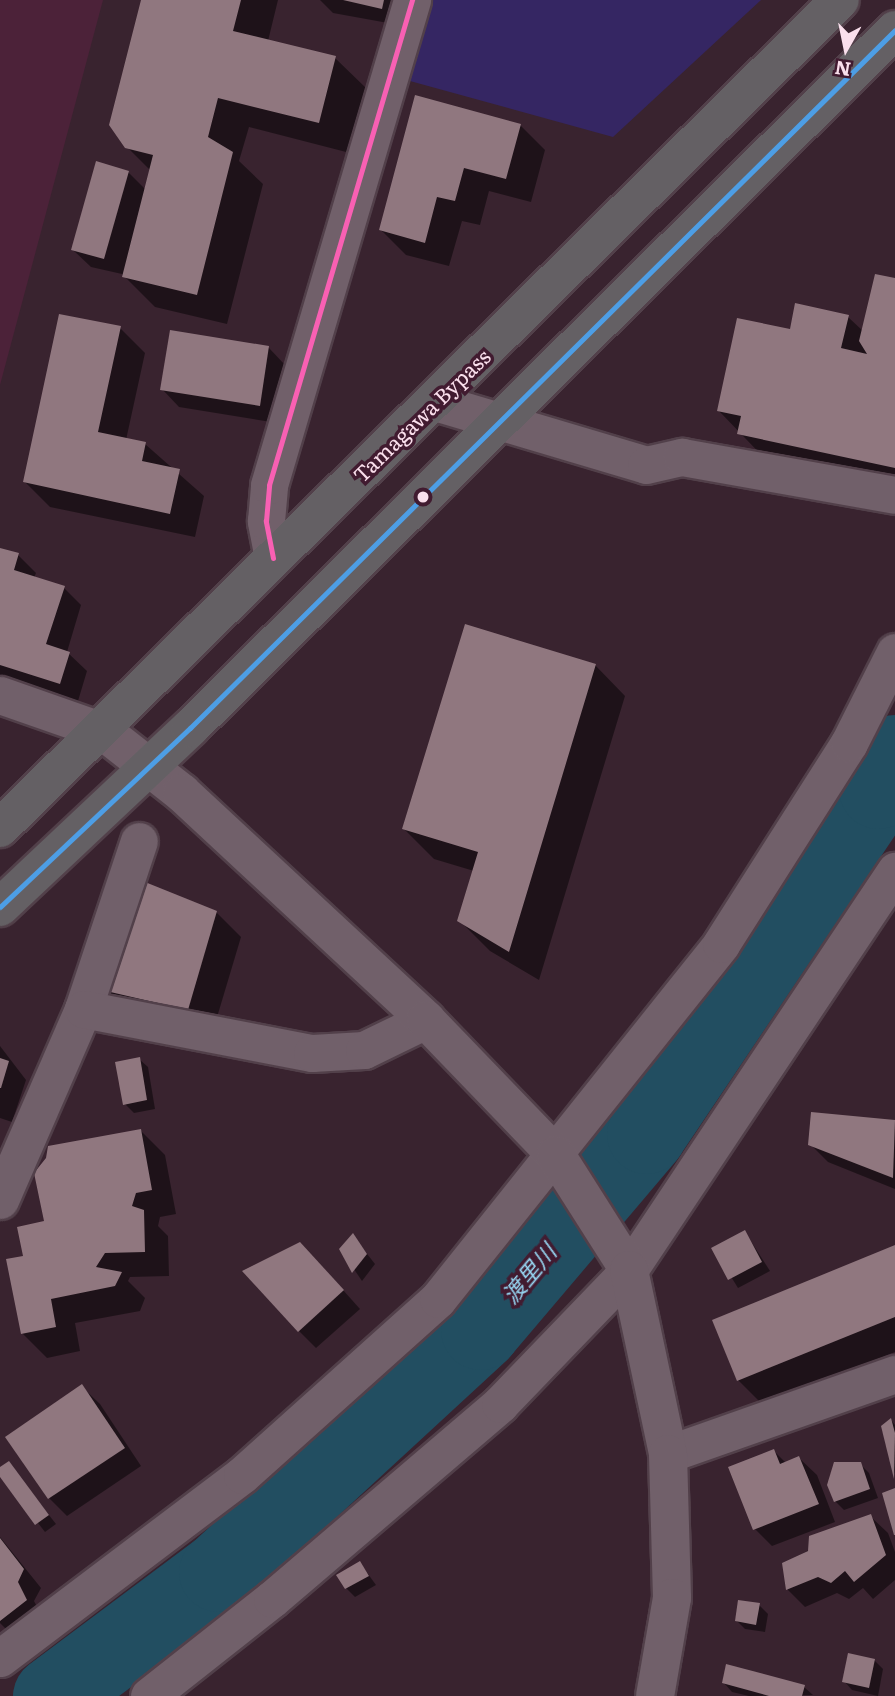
<!DOCTYPE html>
<meta charset="utf-8">
<style>
body{margin:0}
#map{position:relative;width:895px;height:1696px;overflow:hidden;background:#39232f;font-family:Literata,"Noto Sans JP",serif}
div>[style]{position:absolute}
[style*='--x']{left:calc(var(--x)*1px);top:calc(var(--y)*1px);width:calc(var(--w)*1px);rotate:calc(var(--a)*1deg)}
.built>*{inset:0;background:#4c2239}
.green>*{inset:0;background:#352663}
.shadow>*{inset:0;background:#0007}
.river>*{height:79px;margin:-39.5px;padding:0 39.5px;transform-origin:39.5px;border-radius:39.5px;background:#224e61}
.building>*{inset:0;background:#90777f}
.roads{filter:drop-shadow(2px 0 #52404a) drop-shadow(-2px 0 #52404a) drop-shadow(0 2px #52404a) drop-shadow(0 -2px #52404a)}
.minor>*{height:37px;margin:-18.5px;padding:0 18.5px;transform-origin:18.5px;border-radius:18.5px;background:#71606a}
.tertiary>*{height:38px;margin:-19px;padding:0 19px;transform-origin:19px;border-radius:19px;background:#71606a}
.trunk>*{height:38px;margin:-19px;padding:0 19px;transform-origin:19px;border-radius:19px;background:#646064}
.bus-1>*{height:5px;margin:-2.5px;padding:0 2.5px;transform-origin:2.5px;border-radius:2.5px;background:#4d9ee5}
.bus-2>*{height:5px;margin:-2.5px;padding:0 2.5px;transform-origin:2.5px;border-radius:2.5px;background:#f860b3}
.dots>*{width:19px;height:19px;translate:-50% -50%;box-sizing:border-box;border:4px solid #411b30;border-radius:50%}
span{translate:-50% -50%;white-space:nowrap;text-align:center;line-height:1.15;-webkit-text-stroke:7px #411b30;paint-order:stroke}
.street-label{font-size:21px;color:#fadfec}
.water-label{font-size:23px;color:#96d5f1;font-style:italic}
.north{position:absolute;left:811px;top:14px;width:70px;height:70px;-webkit-text-stroke:5px #411b30;paint-order:stroke;rotate:189deg;font-size:19px;font-weight:700;line-height:28px;text-align:center;color:#fadfec}
.north::after{content:'';display:block;margin:auto;width:24px;height:32px;background:#fadfec;clip-path:polygon(50% 0,100% 100%,50% 72%,0 100%)}
</style>
<div id="map">
<div class="built">
<i style="clip-path:polygon(0 0,103px 0,0 385px)"></i>
</div>
<div class="green">
<i style="clip-path:polygon(422px 0,761px 0,613px 137px,399px 78px)"></i>
</div>
<div class="shadow">
<i style="clip-path:polygon(143px 0,278px 0,268px 41px,335px 58px,366px 88px,350px 153px,249px 127px,239px 161px,263px 184px,227px 324px,155px 307px,122px 274px,91px 267px,73px 250px,128px 172px,146px 190px,151px 171px,126px 146px)"></i>
<i style="clip-path:polygon(320px 0,404px 0,399px 25px,333px 13px)"></i>
<i style="clip-path:polygon(520px 125px,545px 150px,531px 202px,489px 191px,480px 225px,462px 221px,449px 266px,406px 255px,381px 230px)"></i>
<i style="clip-path:polygon(895px 280px,895px 491px,770px 464px,719px 411px,791px 331px,848px 317px,863px 331px)"></i>
<i style="clip-path:polygon(120px 328px,145px 353px,126px 440px,145px 444px,204px 496px,195px 537px,50px 507px,25px 482px)"></i>
<i style="clip-path:polygon(269px 348px,286px 366px,277px 423px,179px 407px,162px 389px)"></i>
<i style="clip-path:polygon(0 549px,18px 555px,36px 573px,34px 578px,64px 588px,81px 605px,67px 652px,87px 671px,78px 701px,0 676px)"></i>
<i style="clip-path:polygon(595px 665px,625px 696px,539px 980px,490px 951px,459px 920px,474px 871px,434px 859px,404px 829px)"></i>
<i style="clip-path:polygon(216px 912px,241px 937px,212px 1034px,133px 1016px,108px 991px)"></i>
<i style="clip-path:polygon(0 1046px,26px 1080px,12px 1122px,0 1118px)"></i>
<i style="clip-path:polygon(139px 1059px,148px 1067px,155px 1109px,134px 1113px,125px 1104px)"></i>
<i style="clip-path:polygon(812px 1114px,895px 1122px,895px 1189px,828px 1162px,810px 1144px)"></i>
<i style="clip-path:polygon(141px 1131px,165px 1155px,176px 1214px,160px 1217px,158px 1226px,168px 1236px,169px 1276px,130px 1277px,128px 1281px,145px 1298px,140px 1311px,75px 1323px,80px 1351px,47px 1358px,22px 1333px,25px 1257px,46px 1222px)"></i>
<i style="clip-path:polygon(745px 1232px,770px 1271px,738px 1288px,714px 1249px)"></i>
<i style="clip-path:polygon(353px 1236px,375px 1264px,362px 1281px,341px 1250px)"></i>
<i style="clip-path:polygon(895px 1247px,895px 1352px,763px 1405px,738px 1380px)"></i>
<i style="clip-path:polygon(318px 1262px,360px 1309px,316px 1348px,299px 1331px)"></i>
<i style="clip-path:polygon(82px 1387px,100px 1404px,141px 1466px,67px 1516px,49px 1498px)"></i>
<i style="clip-path:polygon(891px 1420px,895px 1425px,895px 1474px,883px 1427px)"></i>
<i style="clip-path:polygon(774px 1451px,786px 1463px,799px 1458px,817px 1475px,835px 1522px,772px 1546px,755px 1529px)"></i>
<i style="clip-path:polygon(8px 1463px,56px 1524px,45px 1532px,0 1474px)"></i>
<i style="clip-path:polygon(860px 1464px,869px 1473px,878px 1498px,844px 1510px,835px 1501px)"></i>
<i style="clip-path:polygon(870px 1516px,888px 1533px,895px 1552px,895px 1580px,873px 1599px,863px 1588px,849px 1599px,837px 1593px,805px 1607px,788px 1590px,784px 1564px)"></i>
<i style="clip-path:polygon(0 1537px,41px 1588px,34px 1601px,43px 1618px,16px 1639px,0 1623px)"></i>
<i style="clip-path:polygon(360px 1563px,376px 1585px,355px 1597px,346px 1588px)"></i>
<i style="clip-path:polygon(759px 1605px,768px 1614px,765px 1632px,745px 1629px,736px 1620px)"></i>
<i style="clip-path:polygon(874px 1660px,883px 1669px,878px 1696px,852px 1690px,844px 1681px)"></i>
<i style="clip-path:polygon(724px 1683px,804px 1687px,813px 1695px,749px 1696px,732px 1692px)"></i>
</div>
<div class="river">
<i style="--x:52;--y:1696;--w:207;--a:-36.8"></i>
<i style="--x:218;--y:1572;--w:357;--a:-42.7"></i>
<i style="--x:480;--y:1330;--w:257;--a:-49.7"></i>
<i style="--x:646;--y:1134;--w:416;--a:-56.1"></i>
<i style="--x:878;--y:789;--w:39;--a:-64"></i>
</div>
<div class="building">
<i style="clip-path:polygon(141px 0,241px 0,233px 31px,336px 56px,319px 123px,218px 98px,208px 137px,233px 152px,197px 295px,122px 277px,153px 155px,125px 148px,109px 125px)"></i>
<i style="clip-path:polygon(343px 0,384px 0,382px 9px)"></i>
<i style="clip-path:polygon(415px 95px,521px 124px,506px 179px,464px 168px,455px 201px,437px 197px,425px 243px,379px 230px)"></i>
<i style="clip-path:polygon(96px 161px,129px 171px,104px 259px,71px 250px)"></i>
<i style="clip-path:polygon(875px 274px,895px 278px,895px 468px,737px 434px,741px 416px,717px 411px,737px 318px,790px 329px,795px 303px,849px 315px,841px 348px,867px 354px,859px 341px)"></i>
<i style="clip-path:polygon(59px 314px,121px 326px,98px 432px,146px 442px,142px 461px,180px 469px,170px 514px,23px 482px)"></i>
<i style="clip-path:polygon(170px 330px,269px 346px,260px 406px,160px 390px)"></i>
<i style="clip-path:polygon(0 548px,19px 553px,14px 570px,65px 586px,46px 644px,70px 652px,60px 684px,0 665px)"></i>
<i style="clip-path:polygon(465px 624px,596px 664px,509px 952px,457px 921px,478px 852px,402px 829px)"></i>
<i style="clip-path:polygon(145px 882px,217px 911px,188px 1010px,106px 991px)"></i>
<i style="clip-path:polygon(140px 1057px,147px 1100px,123px 1105px,115px 1062px)"></i>
<i style="clip-path:polygon(0 1058px,9px 1061px,1px 1088px,0 1088px)"></i>
<i style="clip-path:polygon(811px 1112px,895px 1120px,893px 1178px,808px 1145px)"></i>
<i style="clip-path:polygon(141px 1129px,152px 1190px,136px 1193px,132px 1206px,144px 1210px,145px 1252px,105px 1253px,96px 1267px,122px 1272px,115px 1286px,51px 1299px,56px 1327px,21px 1334px,6px 1259px,23px 1256px,17px 1227px,44px 1221px,34px 1173px,46px 1158px,48px 1146px)"></i>
<i style="clip-path:polygon(745px 1230px,762px 1262px,728px 1280px,711px 1248px)"></i>
<i style="clip-path:polygon(353px 1233px,367px 1254px,352px 1273px,339px 1249px)"></i>
<i style="clip-path:polygon(300px 1242px,344px 1290px,298px 1332px,242px 1271px)"></i>
<i style="clip-path:polygon(895px 1245px,895px 1317px,737px 1381px,712px 1320px)"></i>
<i style="clip-path:polygon(82px 1384px,125px 1448px,48px 1499px,5px 1437px)"></i>
<i style="clip-path:polygon(891px 1418px,895px 1433px,894px 1479px,881px 1426px)"></i>
<i style="clip-path:polygon(774px 1449px,780px 1464px,799px 1456px,819px 1504px,753px 1530px,728px 1467px)"></i>
<i style="clip-path:polygon(9px 1461px,49px 1515px,35px 1525px,0 1477px,0 1467px)"></i>
<i style="clip-path:polygon(834px 1462px,861px 1462px,870px 1489px,834px 1502px,827px 1485px)"></i>
<i style="clip-path:polygon(895px 1488px,895px 1535px,894px 1535px,882px 1493px)"></i>
<i style="clip-path:polygon(871px 1514px,886px 1555px,854px 1582px,845px 1571px,831px 1583px,818px 1577px,786px 1590px,782px 1563px,808px 1551px,809px 1536px)"></i>
<i style="clip-path:polygon(0 1538px,24px 1569px,18px 1582px,27px 1600px,0 1621px)"></i>
<i style="clip-path:polygon(360px 1561px,369px 1576px,345px 1589px,336px 1575px)"></i>
<i style="clip-path:polygon(738px 1600px,760px 1603px,756px 1625px,735px 1621px)"></i>
<i style="clip-path:polygon(848px 1653px,875px 1659px,869px 1688px,842px 1682px)"></i>
<i style="clip-path:polygon(726px 1664px,805px 1685px,802px 1696px,769px 1696px,722px 1683px)"></i>
</div>
<div class="roads">
<div class="minor">
<i style="--x:435;--y:402;--w:220;--a:16.6"></i>
<i style="--x:646;--y:465;--w:37;--a:-13"></i>
<i style="--x:682;--y:457;--w:216;--a:10.1"></i>
<i style="--x:273;--y:558;--w:38;--a:-101"></i>
<i style="--x:266;--y:521;--w:36;--a:-85"></i>
<i style="--x:269;--y:485;--w:506;--a:-73.57"></i>
<i style="--x:0;--y:695;--w:109;--a:19.3"></i>
<i style="--x:83;--y:1009;--w:177;--a:-71.6"></i>
<i style="--x:0;--y:1200;--w:208;--a:-66.5"></i>
<i style="--x:83;--y:1009;--w:233;--a:10.9"></i>
<i style="--x:312;--y:1053;--w:52;--a:-3.3"></i>
<i style="--x:364;--y:1050;--w:69;--a:-25.8"></i>
<i style="--x:668;--y:1454;--w:241;--a:-19.4"></i>
<i style="--x:0;--y:1658;--w:303;--a:-37.1"></i>
<i style="--x:242;--y:1475;--w:263;--a:-41.9"></i>
<i style="--x:438;--y:1299;--w:454;--a:-51.4"></i>
<i style="--x:721;--y:944;--w:238;--a:-57.5"></i>
<i style="--x:849;--y:743;--w:102;--a:-63.2"></i>
<i style="--x:149;--y:1696;--w:157;--a:-38.3"></i>
<i style="--x:272;--y:1599;--w:300;--a:-40.5"></i>
<i style="--x:500;--y:1404;--w:186;--a:-46.1"></i>
<i style="--x:629;--y:1270;--w:480;--a:-56.3"></i>
</div>
<div class="tertiary">
<i style="--x:103;--y:731;--w:100;--a:38.1"></i>
<i style="--x:182;--y:793;--w:333;--a:42.9"></i>
<i style="--x:426;--y:1020;--w:187;--a:46.1"></i>
<i style="--x:556;--y:1155;--w:136;--a:57.6"></i>
<i style="--x:629;--y:1270;--w:188;--a:78"></i>
<i style="--x:668;--y:1454;--w:144;--a:88.4"></i>
<i style="--x:672;--y:1598;--w:99;--a:99.8"></i>
</div>
<div class="trunk">
<i style="--x:0;--y:828;--w:1179;--a:-44.59"></i>
<i style="--x:0;--y:907;--w:261;--a:-43.3"></i>
<i style="--x:190;--y:728;--w:992;--a:-44.71"></i>
</div>
</div>
<div class="bus-1">
<i style="--x:0;--y:907;--w:261;--a:-43.3"></i>
<i style="--x:190;--y:728;--w:992;--a:-44.71"></i>
</div>
<div class="bus-2">
<i style="--x:273;--y:558;--w:38;--a:-101"></i>
<i style="--x:266;--y:521;--w:36;--a:-85"></i>
<i style="--x:269;--y:485;--w:506;--a:-73.57"></i>
</div>
<div class="dots">
<i style="left:423px;top:497px;background:#fadfec"></i>
</div>
<div class="street-label">
<span style="left:421px;top:415px;rotate:-44deg">Tamagawa Bypass</span>
</div>
<div class="water-label">
<span style="left:528px;top:1273px;rotate:-50deg">渡里川</span>
</div>
<div class="north">N</div>
</div>
